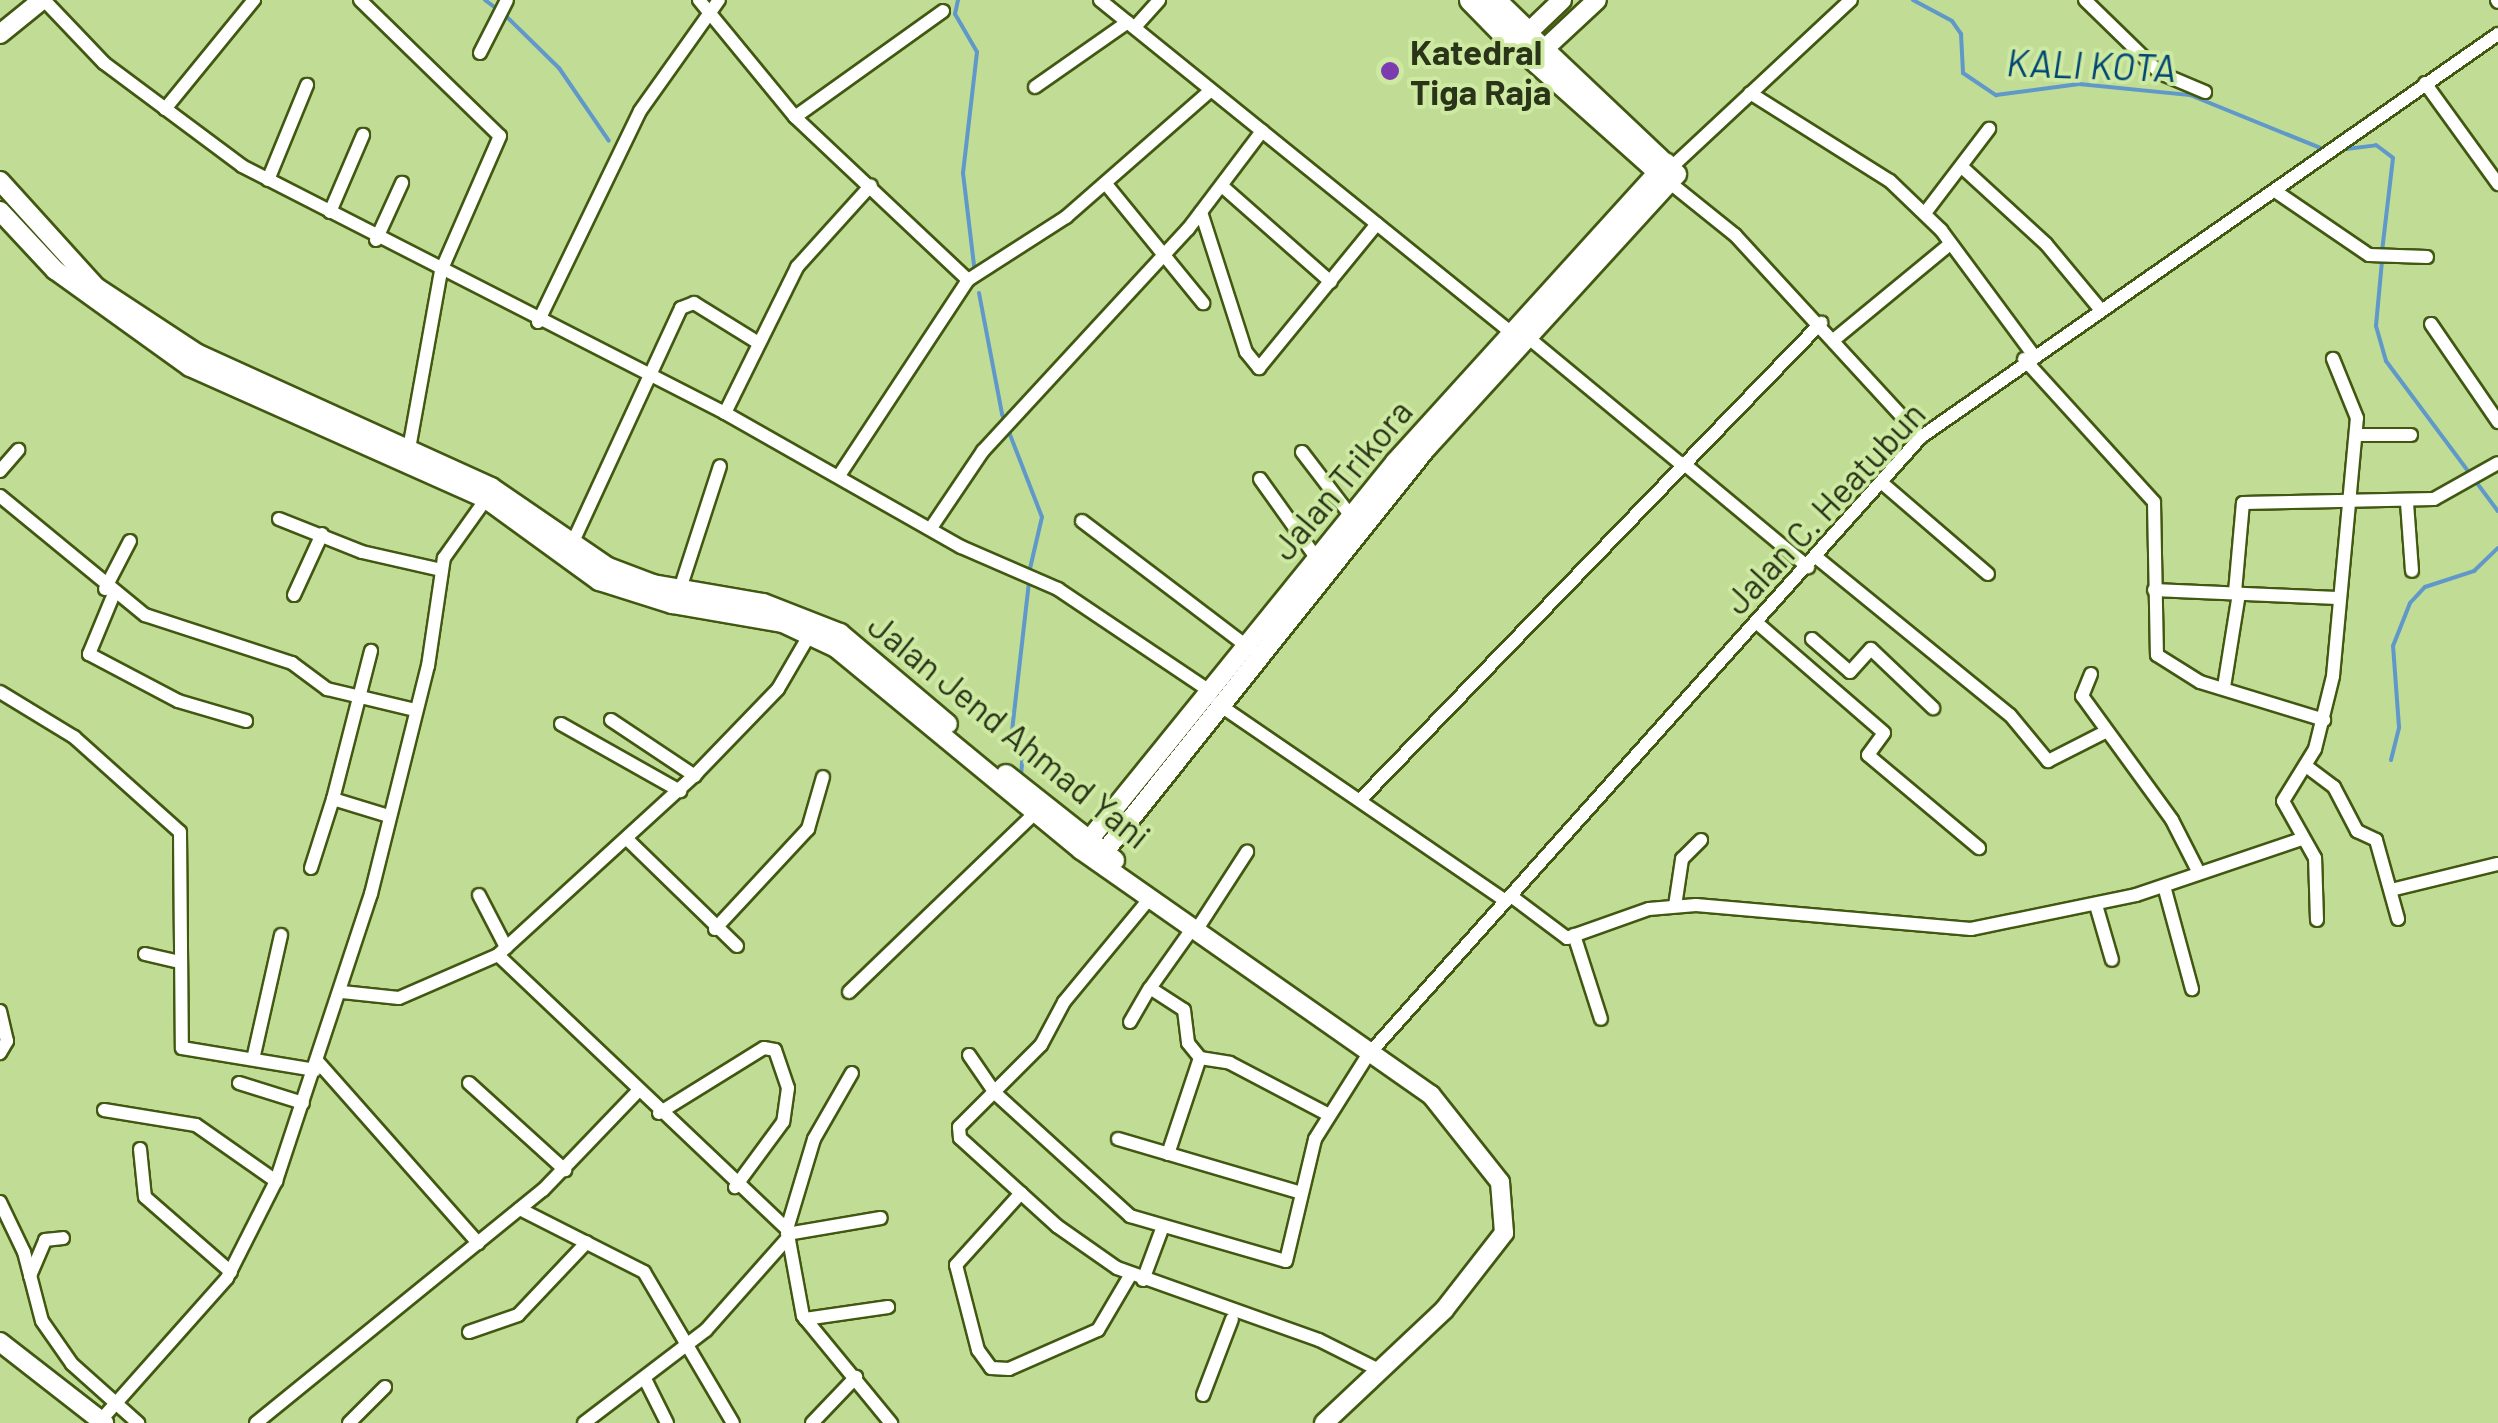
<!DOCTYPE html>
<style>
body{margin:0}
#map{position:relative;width:2498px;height:1423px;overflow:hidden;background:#c0dc95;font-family:Barlow,sans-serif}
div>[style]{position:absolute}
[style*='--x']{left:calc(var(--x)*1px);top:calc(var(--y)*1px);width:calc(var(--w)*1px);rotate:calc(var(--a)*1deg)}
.stream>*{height:4px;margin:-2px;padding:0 2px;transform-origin:2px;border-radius:2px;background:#5f98c9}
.roads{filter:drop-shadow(2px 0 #415811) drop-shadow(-2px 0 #415811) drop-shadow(0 2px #415811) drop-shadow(0 -2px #415811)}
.minor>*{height:12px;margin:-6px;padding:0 6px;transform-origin:6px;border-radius:6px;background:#fff}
.tertiary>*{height:18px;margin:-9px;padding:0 9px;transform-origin:9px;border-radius:9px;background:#fff}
.secondary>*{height:18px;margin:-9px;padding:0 9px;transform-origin:9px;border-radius:9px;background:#fff}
.trunk>*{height:22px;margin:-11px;padding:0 11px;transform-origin:11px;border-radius:11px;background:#fff}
.dots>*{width:28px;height:28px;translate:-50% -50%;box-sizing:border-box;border:5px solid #cde9a2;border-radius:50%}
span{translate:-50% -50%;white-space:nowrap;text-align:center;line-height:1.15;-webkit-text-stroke:8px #cde9a2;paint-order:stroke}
.poi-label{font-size:35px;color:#2a3418;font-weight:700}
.left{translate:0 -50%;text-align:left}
.street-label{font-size:35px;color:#2a3418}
.water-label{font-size:38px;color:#004674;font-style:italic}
</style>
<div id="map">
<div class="stream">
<i style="--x:485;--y:0;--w:15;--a:37"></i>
<i style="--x:958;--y:0;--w:14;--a:102"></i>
<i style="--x:955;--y:14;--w:44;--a:59.9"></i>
<i style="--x:977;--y:52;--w:122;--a:96.6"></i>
<i style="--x:963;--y:173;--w:101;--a:83.2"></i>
<i style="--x:1913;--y:0;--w:44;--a:28.3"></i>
<i style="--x:1952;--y:21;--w:16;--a:55"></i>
<i style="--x:1961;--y:34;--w:39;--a:87"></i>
<i style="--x:1963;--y:73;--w:40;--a:34"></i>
<i style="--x:1996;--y:95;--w:84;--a:-7.5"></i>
<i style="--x:2079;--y:84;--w:112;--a:5.7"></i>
<i style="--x:2190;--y:95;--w:144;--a:22.1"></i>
<i style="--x:505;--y:15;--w:76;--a:44.5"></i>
<i style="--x:559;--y:68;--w:88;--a:55.6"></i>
<i style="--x:2338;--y:150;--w:38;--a:-7"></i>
<i style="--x:2376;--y:145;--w:21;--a:37"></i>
<i style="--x:2393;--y:158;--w:94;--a:96.7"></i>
<i style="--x:2382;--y:261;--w:65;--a:95.3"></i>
<i style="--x:2376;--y:326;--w:36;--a:74"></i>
<i style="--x:2386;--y:361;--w:187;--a:53.3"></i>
<i style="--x:979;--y:293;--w:123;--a:79.2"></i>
<i style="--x:1002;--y:414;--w:110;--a:68.8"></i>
<i style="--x:1042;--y:517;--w:57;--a:103.1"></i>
<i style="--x:2391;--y:760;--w:34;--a:-76"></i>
<i style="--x:2399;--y:727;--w:81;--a:-94.2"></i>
<i style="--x:2393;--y:646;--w:46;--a:-68.4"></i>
<i style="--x:2410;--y:603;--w:22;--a:-47"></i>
<i style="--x:2425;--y:587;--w:52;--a:-18.1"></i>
<i style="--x:2474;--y:571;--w:33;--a:-44"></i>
<i style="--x:1021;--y:777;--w:31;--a:-86"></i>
<i style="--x:1023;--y:746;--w:19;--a:-126"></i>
<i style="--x:1012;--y:731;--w:150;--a:-83.5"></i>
</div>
<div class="roads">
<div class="minor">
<i style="--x:44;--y:0;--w:87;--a:46.4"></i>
<i style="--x:104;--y:63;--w:172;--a:36.7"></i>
<i style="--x:242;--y:166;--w:542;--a:27.08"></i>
<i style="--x:725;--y:413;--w:271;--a:29.6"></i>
<i style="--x:961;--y:547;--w:106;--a:23.4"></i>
<i style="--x:1058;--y:589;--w:183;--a:33.9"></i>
<i style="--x:360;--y:0;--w:195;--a:44.2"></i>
<i style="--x:500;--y:136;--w:147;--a:113.6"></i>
<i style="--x:441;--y:271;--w:180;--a:100.2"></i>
<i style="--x:699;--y:0;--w:151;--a:50.6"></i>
<i style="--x:795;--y:117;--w:238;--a:43.3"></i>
<i style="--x:968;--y:280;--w:232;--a:123.4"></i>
<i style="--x:1100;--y:0;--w:525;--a:38.97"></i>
<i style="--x:2085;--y:0;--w:105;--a:44.2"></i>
<i style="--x:2160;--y:73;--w:49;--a:22.9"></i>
<i style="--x:2497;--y:0;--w:2;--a:63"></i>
<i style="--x:1135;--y:27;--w:36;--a:-48"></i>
<i style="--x:480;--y:53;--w:59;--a:-63"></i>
<i style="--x:2425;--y:83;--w:125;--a:54.1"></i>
<i style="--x:1035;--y:87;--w:113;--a:-35"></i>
<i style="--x:1750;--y:93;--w:165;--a:32.2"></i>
<i style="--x:1890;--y:181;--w:71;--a:43.9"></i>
<i style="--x:1941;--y:230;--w:153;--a:53.5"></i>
<i style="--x:165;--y:109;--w:141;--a:-50.8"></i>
<i style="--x:795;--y:117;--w:182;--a:-35.6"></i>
<i style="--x:1666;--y:163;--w:10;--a:0"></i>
<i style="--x:1676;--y:163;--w:239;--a:-43"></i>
<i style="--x:1962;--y:167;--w:114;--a:42.5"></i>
<i style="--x:2046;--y:244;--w:85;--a:50.3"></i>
<i style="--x:268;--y:180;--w:103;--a:-67.7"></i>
<i style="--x:1669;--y:182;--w:85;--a:38.8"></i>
<i style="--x:1735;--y:235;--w:275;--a:47.4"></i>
<i style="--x:1106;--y:184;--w:154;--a:50.8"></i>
<i style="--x:1222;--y:186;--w:145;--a:41.4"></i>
<i style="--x:2278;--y:193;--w:110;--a:34.3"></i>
<i style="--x:2369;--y:255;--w:58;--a:2"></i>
<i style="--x:330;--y:212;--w:84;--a:-66.8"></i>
<i style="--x:1201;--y:212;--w:147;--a:72.2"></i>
<i style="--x:1246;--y:352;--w:21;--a:51"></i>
<i style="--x:1259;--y:368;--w:186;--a:-50.7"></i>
<i style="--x:1925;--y:213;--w:106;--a:-52.7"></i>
<i style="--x:376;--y:240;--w:63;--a:-65.5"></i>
<i style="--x:968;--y:280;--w:117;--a:-32.7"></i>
<i style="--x:1066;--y:217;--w:191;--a:-41.2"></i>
<i style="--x:538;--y:322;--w:234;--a:-64.2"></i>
<i style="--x:640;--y:111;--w:136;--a:-54.6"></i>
<i style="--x:2431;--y:324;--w:119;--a:55.6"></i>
<i style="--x:1525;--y:335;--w:204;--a:39.6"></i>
<i style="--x:1836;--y:338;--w:148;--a:-39.5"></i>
<i style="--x:2024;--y:359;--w:193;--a:47.7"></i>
<i style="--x:2154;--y:502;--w:153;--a:88.9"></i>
<i style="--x:2157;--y:655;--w:51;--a:32.1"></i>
<i style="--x:2200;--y:682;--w:130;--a:17"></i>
<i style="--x:725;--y:413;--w:163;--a:-63.7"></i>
<i style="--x:797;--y:267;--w:110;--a:-47.9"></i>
<i style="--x:2356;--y:435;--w:55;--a:0"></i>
<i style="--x:1302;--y:452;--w:81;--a:52.6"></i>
<i style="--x:1683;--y:463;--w:163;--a:39.8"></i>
<i style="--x:0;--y:471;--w:28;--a:-49"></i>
<i style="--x:1260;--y:479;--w:98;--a:54.5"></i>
<i style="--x:1881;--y:482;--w:141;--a:40.7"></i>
<i style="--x:0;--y:496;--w:188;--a:39.4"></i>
<i style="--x:145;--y:615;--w:155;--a:18.1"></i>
<i style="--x:292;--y:663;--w:44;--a:36.6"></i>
<i style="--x:327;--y:689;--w:90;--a:13.4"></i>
<i style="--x:2407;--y:503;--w:68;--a:85.8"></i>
<i style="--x:279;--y:519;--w:89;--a:21.7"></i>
<i style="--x:362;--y:552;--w:82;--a:12.7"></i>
<i style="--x:1082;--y:521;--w:213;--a:37.2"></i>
<i style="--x:931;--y:528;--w:93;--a:-56"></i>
<i style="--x:983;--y:451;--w:302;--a:-47.3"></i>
<i style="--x:1188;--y:229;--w:123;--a:-52.9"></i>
<i style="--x:571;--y:546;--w:262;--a:-65.2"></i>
<i style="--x:681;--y:308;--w:14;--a:-21"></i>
<i style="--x:694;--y:303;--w:74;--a:31.8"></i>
<i style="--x:1816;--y:557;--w:250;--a:39.2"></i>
<i style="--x:2010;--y:715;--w:60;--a:50.4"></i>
<i style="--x:2048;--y:761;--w:66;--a:-27"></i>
<i style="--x:105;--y:589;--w:54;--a:-62.5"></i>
<i style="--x:680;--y:589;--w:129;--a:-72"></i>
<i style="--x:2154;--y:590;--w:183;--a:2.5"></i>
<i style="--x:2235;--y:592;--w:89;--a:-84.9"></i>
<i style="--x:2243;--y:503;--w:191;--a:-1.2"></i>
<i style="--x:2434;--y:499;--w:73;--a:-29.4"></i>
<i style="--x:294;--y:595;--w:67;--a:-65.3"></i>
<i style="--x:113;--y:596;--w:63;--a:112.5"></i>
<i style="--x:89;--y:654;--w:101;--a:27.8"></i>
<i style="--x:178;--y:701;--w:71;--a:16.4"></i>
<i style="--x:1756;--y:622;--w:169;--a:40.9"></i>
<i style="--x:1884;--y:733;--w:27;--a:126"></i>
<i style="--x:1868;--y:755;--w:145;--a:40"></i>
<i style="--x:810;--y:634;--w:64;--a:120.2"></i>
<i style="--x:778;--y:689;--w:117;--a:134"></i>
<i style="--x:697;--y:773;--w:270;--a:137.6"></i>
<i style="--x:498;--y:955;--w:398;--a:43.5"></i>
<i style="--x:787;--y:1229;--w:88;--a:79.6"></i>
<i style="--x:803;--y:1316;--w:139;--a:50.6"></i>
<i style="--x:1812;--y:639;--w:50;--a:41"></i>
<i style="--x:1850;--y:672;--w:31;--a:-48"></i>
<i style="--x:1871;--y:649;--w:86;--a:43.6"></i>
<i style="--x:2091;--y:674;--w:24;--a:112"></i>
<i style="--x:2082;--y:696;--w:153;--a:54"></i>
<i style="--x:2172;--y:820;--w:59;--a:63"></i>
<i style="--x:2224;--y:687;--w:95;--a:-80.9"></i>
<i style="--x:0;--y:692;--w:87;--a:31.3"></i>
<i style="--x:74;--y:737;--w:142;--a:41.9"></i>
<i style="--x:180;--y:832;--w:216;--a:89.5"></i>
<i style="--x:182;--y:1048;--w:135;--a:9.4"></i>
<i style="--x:1218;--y:704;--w:349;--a:34.4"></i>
<i style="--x:611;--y:720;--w:101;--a:33.7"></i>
<i style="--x:561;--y:724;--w:137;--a:29.4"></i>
<i style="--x:2306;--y:766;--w:35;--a:37"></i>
<i style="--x:2334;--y:787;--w:50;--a:62.4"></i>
<i style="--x:2357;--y:831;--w:21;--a:25"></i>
<i style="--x:2376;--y:840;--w:82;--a:74.4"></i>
<i style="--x:1362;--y:798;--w:661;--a:-45.98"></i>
<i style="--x:333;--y:799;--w:153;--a:-75.6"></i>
<i style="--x:628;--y:840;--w:152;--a:44.2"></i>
<i style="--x:311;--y:868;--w:72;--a:-72.3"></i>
<i style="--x:333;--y:799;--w:59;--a:16.9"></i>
<i style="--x:2164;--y:886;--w:107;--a:74.8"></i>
<i style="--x:2391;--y:890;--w:110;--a:-13.7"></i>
<i style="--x:479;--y:895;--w:59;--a:62.6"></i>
<i style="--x:1511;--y:896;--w:70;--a:36.9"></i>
<i style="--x:1567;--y:938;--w:87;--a:-19.5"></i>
<i style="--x:1649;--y:909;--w:47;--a:-4.9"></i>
<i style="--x:1696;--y:905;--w:276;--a:5"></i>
<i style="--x:1971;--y:929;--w:168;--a:-11.6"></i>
<i style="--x:2136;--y:895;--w:174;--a:-18.7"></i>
<i style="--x:1150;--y:898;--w:135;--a:129.6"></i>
<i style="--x:1064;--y:1002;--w:49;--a:118.1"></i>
<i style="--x:1041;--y:1045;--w:116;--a:135"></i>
<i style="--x:959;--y:1127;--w:11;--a:85"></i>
<i style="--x:960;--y:1138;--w:131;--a:42.2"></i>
<i style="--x:1057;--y:1226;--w:73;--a:35"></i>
<i style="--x:1117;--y:1268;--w:214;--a:19.6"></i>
<i style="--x:1319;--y:1340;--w:69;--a:26.6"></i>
<i style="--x:2096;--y:905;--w:57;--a:73.8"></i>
<i style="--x:1675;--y:906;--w:48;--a:-81.5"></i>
<i style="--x:1682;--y:859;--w:27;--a:-45"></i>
<i style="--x:2317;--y:920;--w:62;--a:-91.8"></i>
<i style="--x:2315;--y:858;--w:65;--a:-119.3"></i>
<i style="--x:2283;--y:801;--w:61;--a:-58.4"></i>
<i style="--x:2315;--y:749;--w:75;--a:-76.1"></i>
<i style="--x:2333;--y:676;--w:259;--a:-84.7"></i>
<i style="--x:2357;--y:418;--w:64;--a:-112.1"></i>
<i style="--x:1201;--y:923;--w:85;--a:-57.1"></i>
<i style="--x:715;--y:929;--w:137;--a:-47.1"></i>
<i style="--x:808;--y:829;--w:54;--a:-73.9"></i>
<i style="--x:1192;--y:929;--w:72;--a:125.4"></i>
<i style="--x:1150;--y:988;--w:40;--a:32.9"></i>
<i style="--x:1184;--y:1010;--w:33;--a:83"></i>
<i style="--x:1188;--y:1043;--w:19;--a:51"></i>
<i style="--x:1574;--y:935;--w:88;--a:72.2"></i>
<i style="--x:145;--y:954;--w:36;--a:13"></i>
<i style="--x:342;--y:992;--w:57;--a:6"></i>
<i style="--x:399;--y:998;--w:108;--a:-23.5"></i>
<i style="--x:849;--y:992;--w:257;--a:-43.9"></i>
<i style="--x:0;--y:1011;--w:31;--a:77"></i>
<i style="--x:7;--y:1041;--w:14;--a:120"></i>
<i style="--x:1130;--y:1022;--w:39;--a:-60"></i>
<i style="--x:254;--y:1055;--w:123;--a:-77.3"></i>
<i style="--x:969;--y:1055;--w:46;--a:55.6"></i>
<i style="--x:995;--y:1093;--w:183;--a:42.3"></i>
<i style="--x:1130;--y:1216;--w:162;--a:16.1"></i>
<i style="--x:1286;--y:1261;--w:125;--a:-76.6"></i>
<i style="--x:1315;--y:1139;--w:99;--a:-57.8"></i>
<i style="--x:1368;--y:1055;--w:829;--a:-48.18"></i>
<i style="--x:1921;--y:437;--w:704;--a:-34.93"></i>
<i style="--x:318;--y:1062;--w:242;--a:48.5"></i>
<i style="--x:239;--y:1083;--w:67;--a:17.4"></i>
<i style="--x:469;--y:1083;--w:130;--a:42.2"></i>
<i style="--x:104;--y:1110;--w:93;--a:9.3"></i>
<i style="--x:196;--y:1125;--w:98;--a:35"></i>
<i style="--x:659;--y:1113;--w:123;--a:-31.8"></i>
<i style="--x:764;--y:1048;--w:11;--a:10"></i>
<i style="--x:775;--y:1050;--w:40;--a:71.1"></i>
<i style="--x:788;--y:1088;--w:34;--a:98"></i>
<i style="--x:783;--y:1122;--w:81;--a:126.4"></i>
<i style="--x:1118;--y:1139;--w:188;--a:16.4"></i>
<i style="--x:140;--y:1149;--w:48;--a:84.1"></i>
<i style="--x:145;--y:1197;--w:114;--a:41.1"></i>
<i style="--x:1168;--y:1154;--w:101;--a:-71.6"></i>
<i style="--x:1200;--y:1058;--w:30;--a:9"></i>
<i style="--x:1230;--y:1063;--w:110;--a:27.7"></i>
<i style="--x:1021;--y:1193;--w:97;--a:132.1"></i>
<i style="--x:956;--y:1265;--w:88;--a:75.5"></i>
<i style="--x:978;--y:1350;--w:22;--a:54"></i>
<i style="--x:991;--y:1368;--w:18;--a:3"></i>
<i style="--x:1009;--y:1369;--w:97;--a:-23.7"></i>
<i style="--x:1098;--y:1330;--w:65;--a:-59.5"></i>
<i style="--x:0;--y:1202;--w:55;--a:64.4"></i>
<i style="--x:24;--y:1252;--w:71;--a:75.4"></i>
<i style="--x:42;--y:1321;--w:52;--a:55.1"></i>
<i style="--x:72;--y:1364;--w:89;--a:41.8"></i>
<i style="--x:520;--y:1209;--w:139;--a:26.9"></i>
<i style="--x:644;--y:1272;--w:175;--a:59.5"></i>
<i style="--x:787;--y:1229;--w:94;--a:-73.3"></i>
<i style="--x:814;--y:1139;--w:76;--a:-60.1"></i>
<i style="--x:787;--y:1234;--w:95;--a:-9.7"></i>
<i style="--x:30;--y:1276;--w:39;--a:-67"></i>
<i style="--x:45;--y:1240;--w:18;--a:-6"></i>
<i style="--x:1143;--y:1280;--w:54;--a:-69.6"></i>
<i style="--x:805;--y:1319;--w:84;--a:-8.2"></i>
<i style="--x:469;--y:1332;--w:52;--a:-19.1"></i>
<i style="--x:518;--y:1315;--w:100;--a:-46.6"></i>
<i style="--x:645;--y:1379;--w:49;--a:63.4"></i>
<i style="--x:1203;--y:1395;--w:81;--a:-69.1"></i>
<i style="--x:101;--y:1420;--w:190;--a:-48.4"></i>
<i style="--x:227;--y:1278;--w:109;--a:-63.2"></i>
<i style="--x:276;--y:1181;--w:302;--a:-71.7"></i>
<i style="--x:371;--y:894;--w:235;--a:-76"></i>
<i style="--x:428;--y:666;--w:109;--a:-81.6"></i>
<i style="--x:444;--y:558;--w:72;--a:-54.6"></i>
<i style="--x:256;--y:1423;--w:370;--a:-39.1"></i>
<i style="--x:543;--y:1190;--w:137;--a:-46.2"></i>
<i style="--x:349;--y:1423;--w:51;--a:-45"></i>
<i style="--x:584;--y:1423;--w:153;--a:-37.3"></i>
<i style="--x:706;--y:1330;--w:120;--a:-48.4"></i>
<i style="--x:812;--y:1423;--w:64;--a:-46.3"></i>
</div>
<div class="tertiary">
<i style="--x:0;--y:34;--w:54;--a:-39"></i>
<i style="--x:0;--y:1342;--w:132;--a:37.9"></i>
</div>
<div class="secondary">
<i style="--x:1562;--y:0;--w:65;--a:136.2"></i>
<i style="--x:1515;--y:45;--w:200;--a:41.8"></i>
<i style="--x:1539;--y:54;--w:79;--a:-43"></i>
<i style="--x:0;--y:181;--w:143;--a:47.8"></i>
<i style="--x:96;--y:287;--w:122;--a:33.3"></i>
<i style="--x:198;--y:354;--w:322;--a:24.4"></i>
<i style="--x:491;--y:487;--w:142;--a:34.4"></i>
<i style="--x:608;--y:567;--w:48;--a:20.7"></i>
<i style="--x:653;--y:584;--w:112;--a:9.8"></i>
<i style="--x:763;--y:603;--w:83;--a:21.3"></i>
<i style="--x:840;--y:633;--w:141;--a:40.1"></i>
<i style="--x:0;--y:211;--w:81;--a:47"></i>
<i style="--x:55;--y:270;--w:166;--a:35.7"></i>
<i style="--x:190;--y:367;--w:324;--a:24"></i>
<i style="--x:486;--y:499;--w:140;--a:36"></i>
<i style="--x:599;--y:581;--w:77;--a:17.5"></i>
<i style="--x:672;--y:604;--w:113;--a:9.7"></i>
<i style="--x:783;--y:623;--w:59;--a:25.3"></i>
<i style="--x:836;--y:648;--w:318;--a:39.5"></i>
<i style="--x:1081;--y:850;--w:427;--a:35"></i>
<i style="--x:1431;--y:1095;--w:111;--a:51.6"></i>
<i style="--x:1500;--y:1182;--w:51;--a:85.5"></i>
<i style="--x:1504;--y:1233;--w:98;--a:127.9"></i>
<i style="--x:1444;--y:1310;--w:165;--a:136.7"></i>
<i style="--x:1006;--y:774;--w:139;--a:38.3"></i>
<i style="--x:1084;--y:846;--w:494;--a:-51"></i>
<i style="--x:1395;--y:462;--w:404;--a:-47.8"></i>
<i style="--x:1098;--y:860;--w:526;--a:-51.41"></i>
<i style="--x:1426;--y:449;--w:372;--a:-47.6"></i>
<i style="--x:1677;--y:174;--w:205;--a:-136.6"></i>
</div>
<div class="trunk">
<i style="--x:1471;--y:0;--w:63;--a:45.6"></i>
<i style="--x:1494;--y:0;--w:47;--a:44.1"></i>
</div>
</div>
<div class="dots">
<i style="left:1390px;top:71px;background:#7c3bb0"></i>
</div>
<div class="poi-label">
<span class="left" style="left:1410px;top:71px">Katedral<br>Tiga Raja</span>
</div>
<div class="street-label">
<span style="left:1341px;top:479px;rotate:-50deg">Jalan Trikora</span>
<span style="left:1824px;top:507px;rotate:-47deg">Jalan C. Heatubun</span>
<span style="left:1010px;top:730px;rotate:39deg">Jalan Jend Ahmad Yani</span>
</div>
<div class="water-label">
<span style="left:2091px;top:65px;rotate:2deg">KALI KOTA</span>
</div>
</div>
